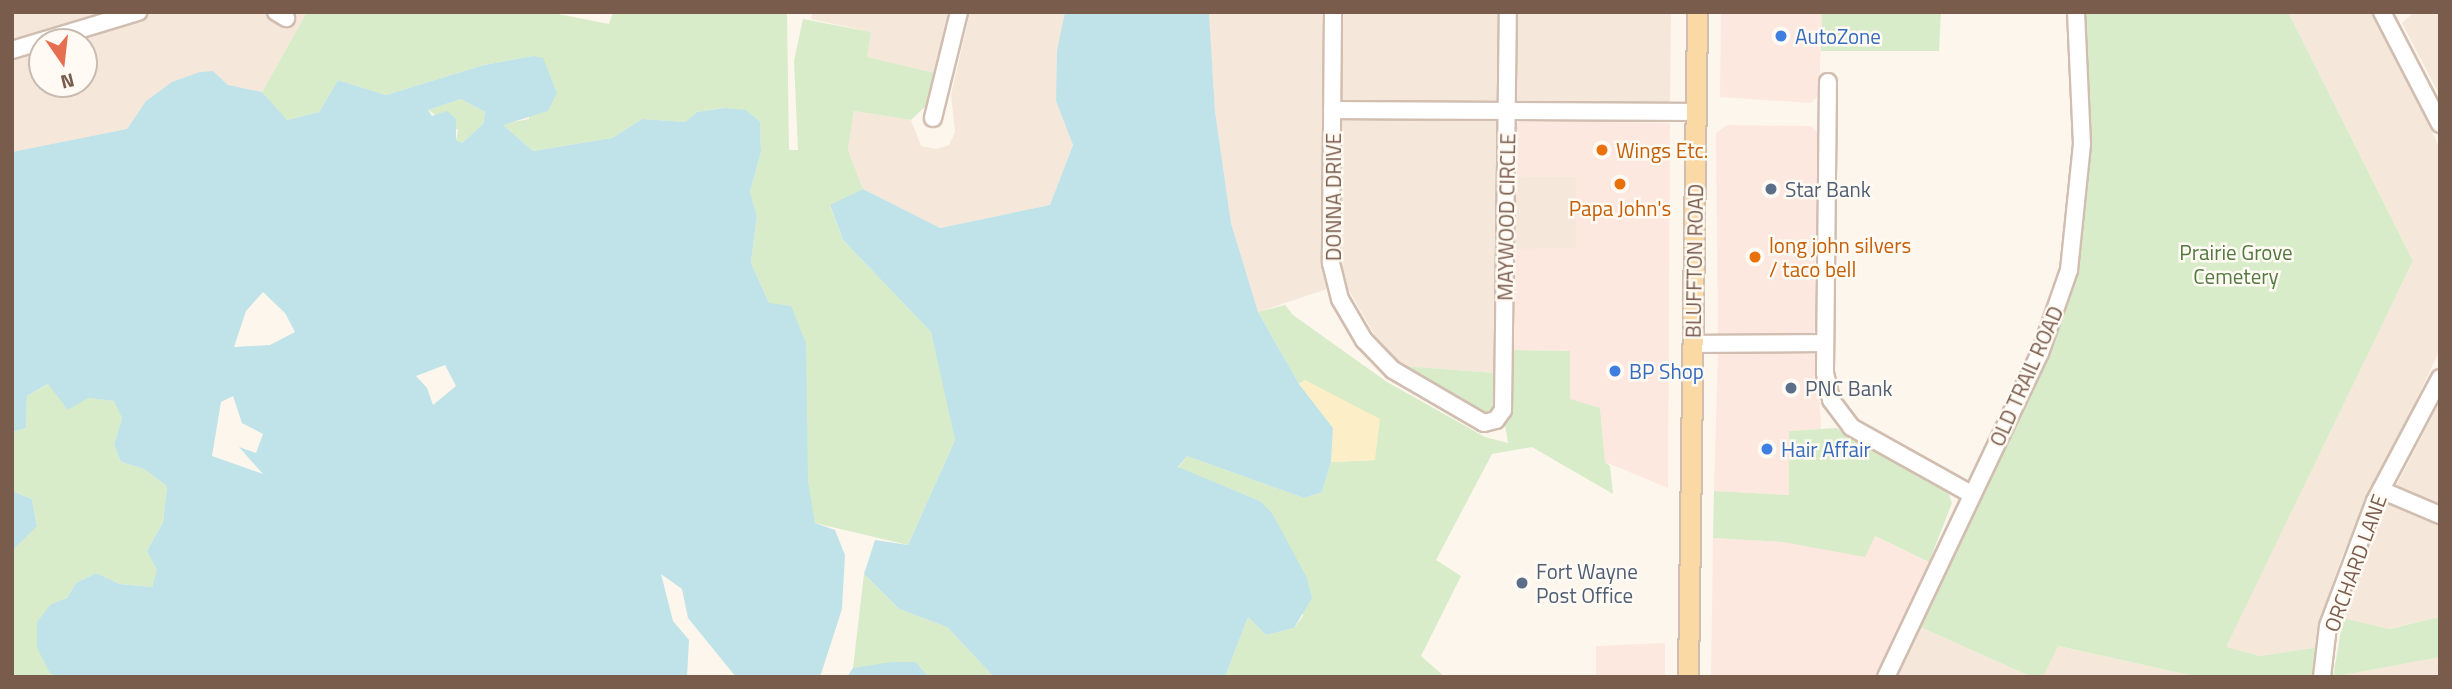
<!DOCTYPE html>
<style>
body{margin:0}
#map{position:relative;width:2452px;height:689px;overflow:hidden;background:#fdf6ec;font-family:"Titillium Web",sans-serif}
div>[style]{position:absolute}
[style*='--x']{left:calc(var(--x)*1px);top:calc(var(--y)*1px);width:calc(var(--w)*1px);rotate:calc(var(--a)*1deg)}
.residential>*{inset:0;background:#f5e8da}
.commercial>*{inset:0;background:#fde8e0}
.green>*{inset:0;background:#d8ecc9}
.sand>*{inset:0;background:#fcefc7}
.water>*{inset:0;background:#bfe3e8}
.roads{filter:drop-shadow(2px 0 #d1beb0) drop-shadow(-2px 0 #d1beb0) drop-shadow(0 2px #d1beb0) drop-shadow(0 -2px #d1beb0)}
.minor>*{height:16px;margin:-8px;padding:0 8px;transform-origin:8px;border-radius:8px;background:#fff}
.major>*{height:19px;margin:-9.5px;padding:0 9.5px;transform-origin:9.5px;border-radius:9.5px;background:#fbd9a5}
.dots>*{width:19px;height:19px;translate:-50% -50%;box-sizing:border-box;border:4px solid #fffaf3;border-radius:50%}
span{translate:-50% -50%;white-space:nowrap;text-align:center;line-height:1.15;-webkit-text-stroke:5px #fffaf3;paint-order:stroke}
.shop-label{font-size:21px;color:#366cbe}
.left{translate:0 -50%;text-align:left}
.food-label{font-size:21px;color:#c56008}
.service-label{font-size:21px;color:#4e5e75}
.street-label{font-size:21px;color:#7a5c4d}
.park-label{font-size:21px;color:#537a41}
.frame{position:absolute;inset:0;border:14px solid #7a5c4d;pointer-events:none}
.north{position:absolute;left:28px;top:28px;width:70px;height:70px;box-sizing:border-box;background:#fffaf3;border:2px solid #cabbb1;border-radius:50%;rotate:166deg;font-size:19px;font-weight:700;line-height:28px;text-align:center;color:#7a5c4d}
.north::after{content:'';display:block;margin:auto;width:24px;height:32px;background:#e76f51;clip-path:polygon(50% 0,100% 100%,50% 72%,0 100%)}
</style>
<div id="map">
<div class="residential">
<i style="clip-path:polygon(evenodd,12px 12px,307px 12px,262px 92px,228px 85px,213px 71px,146px 101px,127px 129px,12px 152px,12px 12px,42px 42px,84px 42px,84px 84px,42px 84px,42px 42px)"></i>
<i style="clip-path:polygon(812px 12px,948px 12px,935px 73px,866px 57px,871px 32px,811px 19px)"></i>
<i style="clip-path:polygon(970px 12px,1065px 12px,1056px 101px,1073px 145px,1050px 205px,939px 228px,863px 189px,848px 150px,854px 111px,911px 120px,921px 146px,936px 149px,949px 145px,955px 132px,951px 95px)"></i>
<i style="clip-path:polygon(1209px 12px,1324px 12px,1321px 251px,1327px 289px,1258px 312px,1231px 223px,1215px 111px)"></i>
<i style="clip-path:polygon(1343px 12px,1499px 12px,1496px 373px,1402px 366px,1378px 341px,1344px 282px,1340px 244px)"></i>
<i style="clip-path:polygon(1516px 12px,1671px 12px,1670px 102px,1515px 101px)"></i>
<i style="clip-path:polygon(2288px 12px,2372px 12px,2440px 148px,2440px 350px,2342px 556px,2328px 596px,2319px 647px,2260px 656px,2225px 648px,2413px 261px)"></i>
<i style="clip-path:polygon(2440px 12px,2440px 96px,2402px 23px,2412px 14px)"></i>
<i style="clip-path:polygon(1515px 176px,1576px 177px,1576px 249px,1515px 249px)"></i>
<i style="clip-path:polygon(2440px 401px,2440px 617px,2388px 629px,2343px 618px,2386px 506px)"></i>
<i style="clip-path:polygon(1918px 626px,2032px 677px,1896px 677px)"></i>
<i style="clip-path:polygon(2057px 646px,2198px 677px,2043px 677px)"></i>
<i style="clip-path:polygon(2440px 657px,2440px 677px,2333px 677px)"></i>
</div>
<div class="commercial">
<i style="clip-path:polygon(1721px 12px,1822px 12px,1819px 95px,1811px 103px,1720px 97px)"></i>
<i style="clip-path:polygon(1520px 121px,1670px 123px,1668px 488px,1605px 462px,1600px 408px,1570px 400px,1570px 351px,1514px 350px,1515px 249px,1576px 248px,1576px 177px,1515px 176px,1515px 126px)"></i>
<i style="clip-path:polygon(1727px 125px,1811px 126px,1821px 136px,1817px 329px,1810px 335px,1718px 335px,1716px 133px)"></i>
<i style="clip-path:polygon(1718px 352px,1817px 354px,1821px 429px,1789px 431px,1789px 495px,1714px 491px)"></i>
<i style="clip-path:polygon(1874px 536px,1929px 562px,1874px 677px,1711px 677px,1713px 538px,1783px 542px)"></i>
<i style="clip-path:polygon(1665px 643px,1665px 677px,1596px 677px,1596px 646px)"></i>
</div>
<div class="green">
<i style="clip-path:polygon(307px 12px,548px 12px,609px 24px,613px 12px,787px 12px,789px 150px,798px 150px,794px 61px,803px 19px,871px 32px,867px 57px,935px 73px,928px 104px,911px 120px,854px 111px,848px 150px,863px 189px,830px 206px,843px 240px,931px 332px,944px 386px,955px 440px,908px 545px,815px 523px,769px 303px,751px 263px,757px 216px,750px 192px,761px 152px,760px 122px,724px 108px,697px 112px,685px 122px,642px 119px,612px 138px,533px 151px,502px 124px,529px 119px,533px 56px,484px 65px,386px 95px,338px 80px,319px 112px,286px 120px,262px 92px)"></i>
<i style="clip-path:polygon(1822px 12px,1941px 12px,1939px 51px,1821px 51px)"></i>
<i style="clip-path:polygon(2083px 12px,2288px 12px,2413px 261px,2226px 647px,2260px 656px,2319px 647px,2314px 677px,2198px 677px,2058px 646px,2043px 677px,2032px 677px,1918px 626px,2079px 245px,2088px 164px)"></i>
<i style="clip-path:polygon(461px 99px,485px 112px,483px 124px,462px 143px,456px 141px,458px 130px,428px 110px)"></i>
<i style="clip-path:polygon(1285px 305px,1293px 315px,1387px 382px,1485px 437px,1508px 443px,1505px 425px,1513px 407px,1514px 350px,1570px 351px,1570px 399px,1600px 408px,1605px 462px,1610px 466px,1613px 494px,1532px 447px,1492px 454px,1436px 560px,1461px 576px,1421px 656px,1445px 677px,1225px 677px,1248px 617px,1266px 635px,1294px 628px,1303px 616px,1290px 547px,1260px 501px,1178px 468px,1187px 456px,1304px 498px,1322px 492px,1331px 462px,1375px 460px,1305px 380px,1299px 384px,1258px 312px)"></i>
<i style="clip-path:polygon(1402px 366px,1496px 373px,1496px 407px,1483px 414px)"></i>
<i style="clip-path:polygon(49px 384px,88px 398px,115px 401px,122px 418px,114px 445px,121px 462px,144px 469px,167px 486px,163px 522px,147px 551px,158px 570px,152px 587px,120px 584px,96px 573px,76px 583px,67px 598px,51px 604px,50px 673px,56px 677px,12px 677px,12px 551px,37px 525px,32px 499px,12px 491px,12px 432px,26px 428px,27px 396px)"></i>
<i style="clip-path:polygon(1836px 428px,1948px 492px,1952px 503px,1929px 562px,1875px 536px,1865px 557px,1783px 542px,1713px 538px,1714px 491px,1789px 495px,1789px 431px)"></i>
<i style="clip-path:polygon(864px 574px,899px 609px,947px 627px,994px 677px,929px 677px,916px 662px,853px 668px)"></i>
<i style="clip-path:polygon(2440px 617px,2440px 657px,2333px 677px,2343px 618px,2389px 629px)"></i>
</div>
<div class="sand">
<i style="clip-path:polygon(1305px 380px,1380px 419px,1375px 460px,1331px 462px,1333px 428px,1299px 384px)"></i>
</div>
<div class="water">
<i style="clip-path:polygon(1065px 12px,1209px 12px,1215px 111px,1231px 223px,1258px 312px,1299px 384px,1333px 428px,1331px 462px,1322px 492px,1304px 498px,1187px 456px,1178px 467px,1260px 501px,1272px 513px,1307px 578px,1312px 598px,1294px 628px,1266px 635px,1248px 617px,1225px 677px,994px 677px,947px 627px,899px 609px,864px 574px,875px 540px,908px 545px,955px 440px,931px 332px,843px 240px,830px 205px,863px 189px,940px 228px,1050px 205px,1073px 145px,1056px 101px,1057px 51px)"></i>
<i style="clip-path:polygon(evenodd,533px 56px,543px 58px,557px 93px,548px 111px,503px 125px,533px 151px,612px 138px,642px 119px,685px 122px,697px 112px,724px 108px,746px 110px,760px 122px,761px 152px,750px 192px,757px 216px,751px 263px,769px 303px,791px 306px,806px 343px,808px 482px,815px 523px,835px 530px,845px 555px,842px 609px,820px 677px,736px 677px,688px 618px,682px 589px,661px 574px,673px 621px,689px 640px,687px 677px,56px 677px,50px 673px,37px 648px,37px 622px,51px 604px,67px 598px,76px 583px,96px 573px,120px 584px,152px 587px,157px 570px,147px 551px,163px 522px,167px 486px,144px 469px,121px 462px,114px 445px,122px 418px,114px 401px,88px 398px,68px 410px,48px 384px,27px 396px,26px 428px,12px 432px,12px 152px,127px 129px,146px 101px,172px 82px,200px 72px,213px 71px,228px 85px,262px 92px,287px 120px,319px 112px,338px 80px,386px 95px,484px 65px,533px 56px,461px 99px,485px 112px,483px 124px,462px 143px,456px 140px,456px 119px,447px 111px,432px 116px,428px 110px,461px 99px,533px 56px,263px 292px,285px 313px,295px 332px,270px 345px,234px 347px,246px 311px,263px 292px,533px 56px,445px 365px,456px 386px,433px 405px,427px 388px,416px 376px,445px 365px,533px 56px,233px 396px,242px 423px,263px 434px,256px 453px,239px 447px,263px 474px,212px 456px,221px 402px,233px 396px)"></i>
<i style="clip-path:polygon(12px 491px,32px 499px,37px 526px,12px 551px)"></i>
<i style="clip-path:polygon(892px 662px,916px 662px,929px 677px,847px 677px,853px 668px)"></i>
</div>
<div class="roads">
<div class="minor">
<i style="--x:276;--y:12;--w:12;--a:31"></i>
<i style="--x:1333;--y:12;--w:251;--a:90.5"></i>
<i style="--x:1331;--y:263;--w:37;--a:76"></i>
<i style="--x:1340;--y:299;--w:48;--a:59.7"></i>
<i style="--x:1364;--y:340;--w:42;--a:46"></i>
<i style="--x:1393;--y:370;--w:105;--a:30.2"></i>
<i style="--x:1484;--y:423;--w:12;--a:-14"></i>
<i style="--x:1496;--y:420;--w:12;--a:-55"></i>
<i style="--x:1503;--y:410;--w:398;--a:-89.3"></i>
<i style="--x:2382;--y:12;--w:126;--a:62.6"></i>
<i style="--x:12;--y:50;--w:132;--a:-16.8"></i>
<i style="--x:1828;--y:82;--w:291;--a:90.6"></i>
<i style="--x:1825;--y:373;--w:28;--a:77"></i>
<i style="--x:1831;--y:400;--w:34;--a:53"></i>
<i style="--x:1851;--y:427;--w:137;--a:29.2"></i>
<i style="--x:1332;--y:110;--w:364;--a:0.3"></i>
<i style="--x:933;--y:118;--w:109;--a:-76.2"></i>
<i style="--x:1692;--y:344;--w:133;--a:-0.4"></i>
<i style="--x:2381;--y:490;--w:64;--a:23"></i>
<i style="--x:1886;--y:677;--w:359;--a:-64.6"></i>
<i style="--x:2040;--y:353;--w:88;--a:-70.7"></i>
<i style="--x:2069;--y:270;--w:127;--a:-84.1"></i>
<i style="--x:2082;--y:144;--w:132;--a:-92.6"></i>
<i style="--x:2322;--y:677;--w:51;--a:-83.3"></i>
<i style="--x:2328;--y:626;--w:134;--a:-69.4"></i>
<i style="--x:2375;--y:501;--w:139;--a:-62.1"></i>
</div>
<div class="major">
<i style="--x:1688;--y:677;--w:665;--a:-89.22"></i>
</div>
</div>
<div class="dots">
<i style="left:1781px;top:36px;background:#3f7fe0"></i>
<i style="left:1602px;top:150px;background:#e8710a"></i>
<i style="left:1620px;top:184px;background:#e8710a"></i>
<i style="left:1771px;top:189px;background:#5c6f8a"></i>
<i style="left:1755px;top:257px;background:#e8710a"></i>
<i style="left:1615px;top:371px;background:#3f7fe0"></i>
<i style="left:1791px;top:388px;background:#5c6f8a"></i>
<i style="left:1767px;top:449px;background:#3f7fe0"></i>
<i style="left:1522px;top:583px;background:#5c6f8a"></i>
</div>
<div class="shop-label">
<span class="left" style="left:1795px;top:36px">AutoZone</span>
<span class="left" style="left:1629px;top:371px">BP Shop</span>
<span class="left" style="left:1781px;top:449px">Hair Affair</span>
</div>
<div class="food-label">
<span class="left" style="left:1616px;top:150px">Wings Etc.</span>
<span style="left:1620px;top:208px">Papa John's</span>
<span class="left" style="left:1769px;top:257px">long john silvers<br>/ taco bell</span>
</div>
<div class="service-label">
<span class="left" style="left:1785px;top:189px">Star Bank</span>
<span class="left" style="left:1805px;top:388px">PNC Bank</span>
<span class="left" style="left:1536px;top:583px">Fort Wayne<br>Post Office</span>
</div>
<div class="street-label">
<span style="left:1333px;top:197px;rotate:-90deg">DONNA DRIVE</span>
<span style="left:1506px;top:217px;rotate:-89deg">MAYWOOD CIRCLE</span>
<span style="left:1694px;top:261px;rotate:-89deg">BLUFFTON ROAD</span>
<span style="left:2026px;top:376px;rotate:-66deg">OLD TRAIL ROAD</span>
<span style="left:2355px;top:563px;rotate:-70deg">ORCHARD LANE</span>
</div>
<div class="park-label">
<span style="left:2236px;top:264px">Prairie Grove<br>Cemetery</span>
</div>
<div class="frame"></div>
<div class="north">N</div>
</div>
